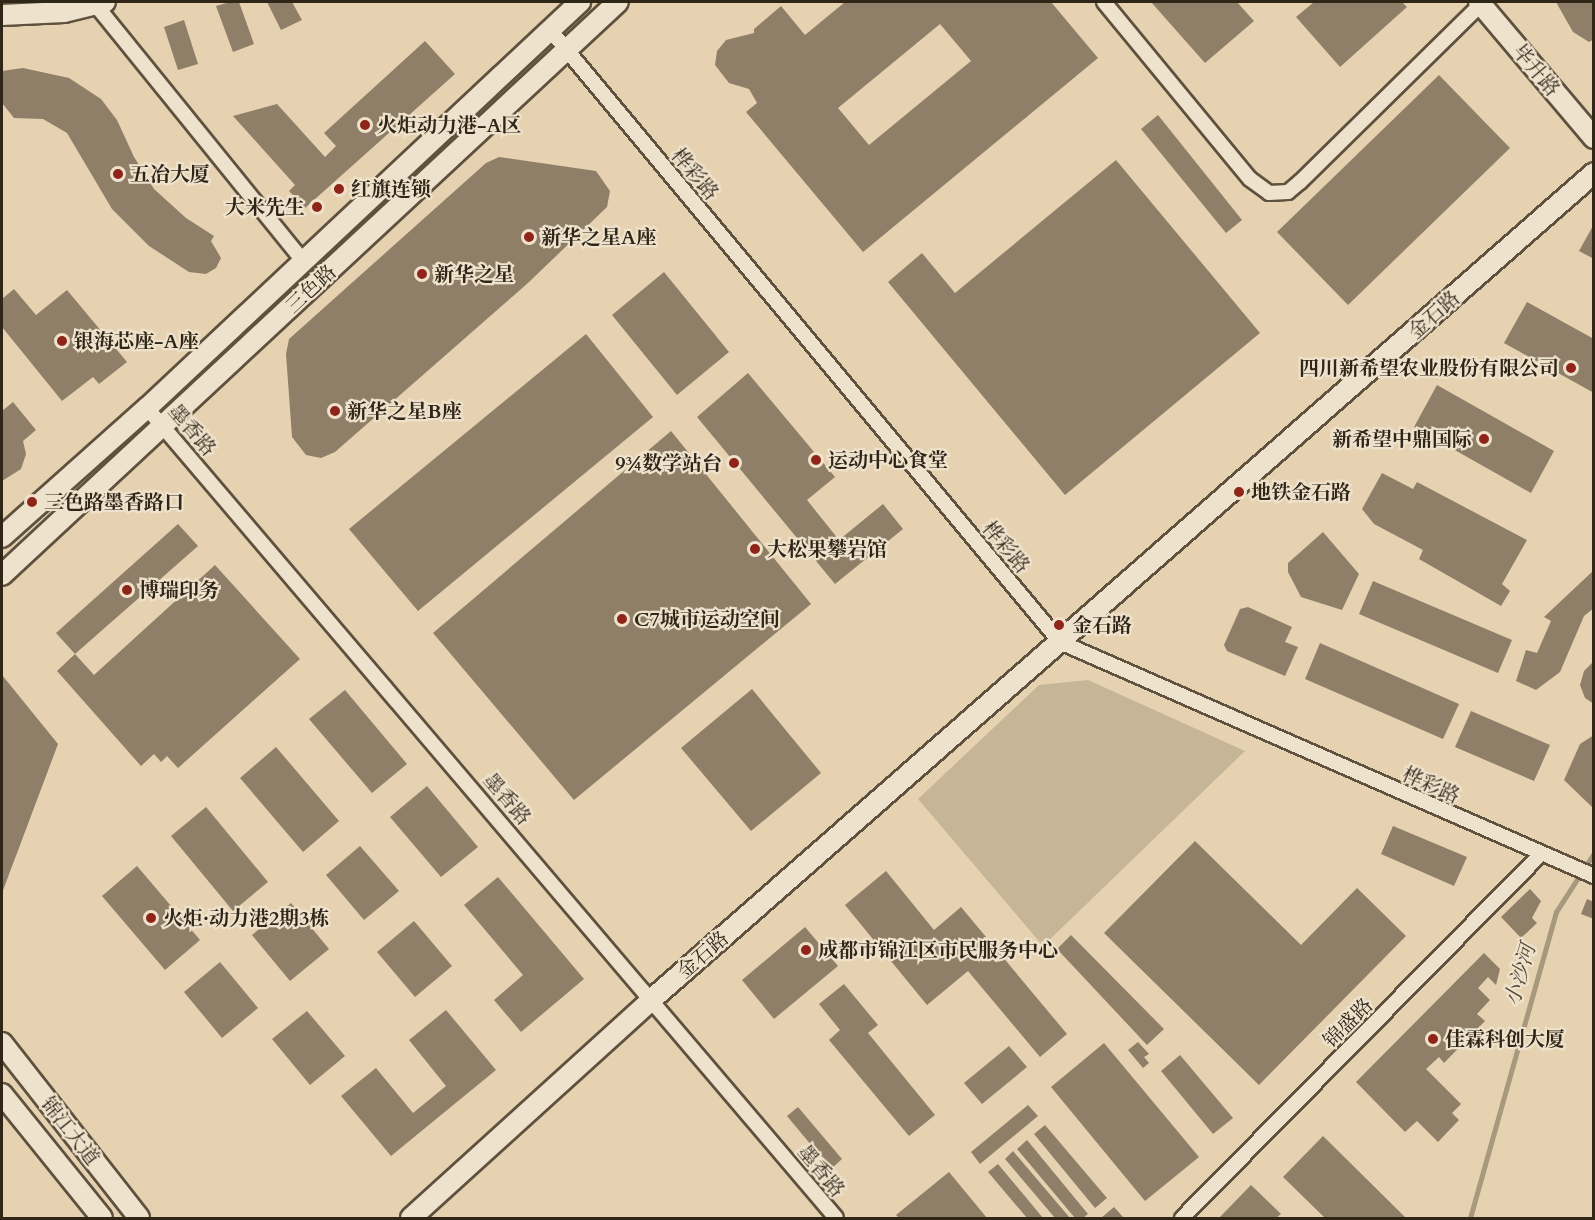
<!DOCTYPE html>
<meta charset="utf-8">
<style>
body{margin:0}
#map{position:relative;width:1595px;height:1220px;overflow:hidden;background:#e6d2b1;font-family:Cardo,"Noto Serif SC",serif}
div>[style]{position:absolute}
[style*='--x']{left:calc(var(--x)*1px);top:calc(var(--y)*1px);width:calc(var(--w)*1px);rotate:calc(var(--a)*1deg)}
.green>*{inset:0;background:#c7b597}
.stream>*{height:4.5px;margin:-2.25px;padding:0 2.25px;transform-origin:2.25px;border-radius:2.25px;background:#a8987d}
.building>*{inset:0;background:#8f7f68}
.roads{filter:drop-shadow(2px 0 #5e513e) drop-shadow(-2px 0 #5e513e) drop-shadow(0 2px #5e513e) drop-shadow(0 -2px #5e513e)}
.street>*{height:14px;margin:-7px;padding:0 7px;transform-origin:7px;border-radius:7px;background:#efe2cc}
.secondary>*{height:20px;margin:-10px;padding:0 10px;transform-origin:10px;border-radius:10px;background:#efe2cc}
.dots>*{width:16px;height:16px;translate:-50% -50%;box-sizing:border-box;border:3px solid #efe2cc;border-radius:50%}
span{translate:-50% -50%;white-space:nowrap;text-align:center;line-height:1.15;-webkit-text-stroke:4.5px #efe2cc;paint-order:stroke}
.street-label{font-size:20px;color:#302618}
.poi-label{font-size:20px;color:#302618;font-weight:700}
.left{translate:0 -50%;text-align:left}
.right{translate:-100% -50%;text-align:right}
.water-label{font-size:21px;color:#544836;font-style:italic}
.frame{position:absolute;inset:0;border:3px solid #302618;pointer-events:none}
</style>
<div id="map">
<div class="green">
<i style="clip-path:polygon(1088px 680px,1245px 751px,1043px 946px,918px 799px,1039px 685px)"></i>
</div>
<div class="stream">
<i style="--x:1470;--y:1218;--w:318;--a:-74.3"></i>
<i style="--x:1556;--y:912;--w:70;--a:-57.2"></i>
</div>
<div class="building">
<i style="clip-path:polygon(230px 2px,239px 2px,254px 44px,233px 52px,216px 6px)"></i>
<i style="clip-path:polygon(267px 2px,292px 2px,302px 20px,281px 30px)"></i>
<i style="clip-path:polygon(evenodd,845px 2px,1051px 2px,1098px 58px,863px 252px,746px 112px,757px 103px,749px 89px,729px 83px,715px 65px,717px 51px,726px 40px,754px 33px,754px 29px,781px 6px,805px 35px,845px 2px,940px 24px,971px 61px,869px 145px,838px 108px,940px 24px)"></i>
<i style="clip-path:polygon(1151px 2px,1237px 2px,1254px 21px,1205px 63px)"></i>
<i style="clip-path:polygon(1314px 2px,1402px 2px,1407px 7px,1340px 67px,1296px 17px)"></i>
<i style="clip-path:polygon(1556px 2px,1594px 2px,1594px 39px,1589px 42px,1573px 32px)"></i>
<i style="clip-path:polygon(184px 20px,198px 64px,178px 70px,164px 27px)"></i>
<i style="clip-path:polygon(425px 41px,455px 74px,305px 208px,289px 191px,295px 185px,233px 116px,277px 104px,325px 157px,336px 146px,324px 133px)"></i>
<i style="clip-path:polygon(23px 68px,69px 78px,101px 99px,117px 120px,134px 157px,154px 189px,186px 218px,214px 236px,211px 241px,221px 258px,216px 268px,206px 274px,189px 272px,149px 246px,112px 209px,67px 133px,43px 119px,14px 118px,2px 103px,2px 71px)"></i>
<i style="clip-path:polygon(1439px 75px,1510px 148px,1348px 305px,1277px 232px)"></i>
<i style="clip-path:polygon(1158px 115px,1242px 220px,1226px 233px,1141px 129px)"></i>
<i style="clip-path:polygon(499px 157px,596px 171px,610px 191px,607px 207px,528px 283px,335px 452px,321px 458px,306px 455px,292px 437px,286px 354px,289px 339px,486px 163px)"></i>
<i style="clip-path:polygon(1116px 160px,1260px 333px,1065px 495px,888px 282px,922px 253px,955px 293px)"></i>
<i style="clip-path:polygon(1594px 224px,1594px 259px,1579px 251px)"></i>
<i style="clip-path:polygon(664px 272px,729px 352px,677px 395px,612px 315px)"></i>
<i style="clip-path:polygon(14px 289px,36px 315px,67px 290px,127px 362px,99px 384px,93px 377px,62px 401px,2px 327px,2px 299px)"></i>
<i style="clip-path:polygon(1527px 302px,1594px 339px,1594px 393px,1504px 343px)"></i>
<i style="clip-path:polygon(586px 334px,653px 417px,418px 611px,349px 529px)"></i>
<i style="clip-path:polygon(748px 373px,835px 477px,807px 500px,839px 540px,883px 504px,903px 529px,835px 584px,697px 417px)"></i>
<i style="clip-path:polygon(1437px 385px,1554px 451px,1531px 493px,1414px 427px)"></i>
<i style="clip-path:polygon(13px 402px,36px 430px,23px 441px,26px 454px,21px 469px,2px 481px,2px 411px)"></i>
<i style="clip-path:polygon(671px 431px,811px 604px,574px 800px,433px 633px)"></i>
<i style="clip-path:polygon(1382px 473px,1413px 489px,1417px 482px,1527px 540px,1502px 584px,1510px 591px,1501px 606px,1419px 559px,1423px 550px,1374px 524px,1362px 509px)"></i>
<i style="clip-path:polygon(178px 524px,198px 546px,75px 654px,56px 633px)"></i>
<i style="clip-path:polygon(1323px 532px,1359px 574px,1342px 610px,1301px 597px,1288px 572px,1288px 563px)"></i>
<i style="clip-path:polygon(215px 565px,300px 659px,178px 768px,167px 756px,161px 762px,154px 754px,141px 766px,57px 671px,75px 654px,94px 675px)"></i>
<i style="clip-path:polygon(1594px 570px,1594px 608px,1584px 616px,1560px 672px,1536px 690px,1516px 681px,1526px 650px,1537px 653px,1551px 621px,1544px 617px)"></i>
<i style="clip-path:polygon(1373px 581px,1512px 640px,1498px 673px,1359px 614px)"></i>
<i style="clip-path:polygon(1248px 607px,1292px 627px,1285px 642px,1298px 647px,1285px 676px,1227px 651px,1224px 645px,1240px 609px)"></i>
<i style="clip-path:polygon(1320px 643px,1459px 704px,1443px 739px,1305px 679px)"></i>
<i style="clip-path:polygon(1594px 661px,1594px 704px,1585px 698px,1580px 685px,1584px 671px)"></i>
<i style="clip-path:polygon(2px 675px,58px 744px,2px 893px)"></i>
<i style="clip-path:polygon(752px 689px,821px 773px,751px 831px,681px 748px)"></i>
<i style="clip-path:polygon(345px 690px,407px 764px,372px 793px,309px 719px)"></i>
<i style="clip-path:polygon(1471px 711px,1550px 745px,1534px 781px,1455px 747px)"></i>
<i style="clip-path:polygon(1594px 735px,1594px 806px,1592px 807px,1564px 780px,1580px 744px)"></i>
<i style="clip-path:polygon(276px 747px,339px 821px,303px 852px,240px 778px)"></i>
<i style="clip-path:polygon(427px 786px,478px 847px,441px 877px,390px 817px)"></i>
<i style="clip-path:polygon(206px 807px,268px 882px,233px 911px,171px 836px)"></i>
<i style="clip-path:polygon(1393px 826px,1467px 857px,1454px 886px,1381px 854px)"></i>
<i style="clip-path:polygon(1195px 841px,1301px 945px,1357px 888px,1406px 936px,1259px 1085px,1104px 933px)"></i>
<i style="clip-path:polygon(360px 846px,399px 891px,364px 920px,326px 875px)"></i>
<i style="clip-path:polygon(137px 866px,200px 940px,165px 970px,102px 896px)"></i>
<i style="clip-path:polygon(886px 871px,934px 930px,961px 907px,1067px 1034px,1040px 1057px,968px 971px,927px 1005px,845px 905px)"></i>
<i style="clip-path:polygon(498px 877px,584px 979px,521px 1032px,494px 1000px,523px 975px,464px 905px)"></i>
<i style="clip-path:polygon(1530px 889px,1541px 901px,1532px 918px,1537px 923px,1521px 938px,1501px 917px)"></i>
<i style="clip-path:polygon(1587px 899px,1594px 902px,1594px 919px,1581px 914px)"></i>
<i style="clip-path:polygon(291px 903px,329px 949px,290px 981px,252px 935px)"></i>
<i style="clip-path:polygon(414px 921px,452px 966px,415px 997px,377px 952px)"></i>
<i style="clip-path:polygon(805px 927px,838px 966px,774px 1019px,742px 980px)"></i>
<i style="clip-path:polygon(1071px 935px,1164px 1029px,1147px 1045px,1057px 949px)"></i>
<i style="clip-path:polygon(1484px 953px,1500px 969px,1496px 985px,1488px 977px,1478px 988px,1490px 1000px,1477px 1014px,1485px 1021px,1444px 1063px,1439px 1057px,1426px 1069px,1461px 1104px,1452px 1113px,1459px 1120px,1438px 1142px,1417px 1121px,1405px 1132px,1356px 1082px)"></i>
<i style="clip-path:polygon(220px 962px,258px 1008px,222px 1038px,184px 992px)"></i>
<i style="clip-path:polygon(844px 984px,878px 1025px,868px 1033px,935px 1115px,909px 1136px,829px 1040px,840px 1030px,819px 1004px)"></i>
<i style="clip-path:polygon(446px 1010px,496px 1070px,391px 1156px,341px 1096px,376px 1068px,413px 1113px,446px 1086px,409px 1040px)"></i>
<i style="clip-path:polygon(307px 1011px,345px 1056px,310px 1085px,272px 1039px)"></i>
<i style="clip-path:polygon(1138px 1042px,1149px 1054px,1144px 1057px,1149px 1063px,1143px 1068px,1128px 1050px)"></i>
<i style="clip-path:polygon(1104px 1043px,1199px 1157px,1145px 1201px,1051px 1087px)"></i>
<i style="clip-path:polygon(1009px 1046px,1027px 1067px,982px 1104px,964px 1083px)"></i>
<i style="clip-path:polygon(1180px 1055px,1233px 1118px,1213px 1134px,1161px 1071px)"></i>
<i style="clip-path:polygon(1028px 1105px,1038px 1116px,980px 1164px,971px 1152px)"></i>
<i style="clip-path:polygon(798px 1107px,842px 1159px,831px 1169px,787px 1116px)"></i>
<i style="clip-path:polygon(1045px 1125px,1107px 1198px,1095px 1208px,1034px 1134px)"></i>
<i style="clip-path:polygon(1323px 1136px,1406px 1218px,1325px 1218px,1283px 1177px)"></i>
<i style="clip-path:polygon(1027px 1140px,1088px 1214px,1083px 1218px,1075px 1218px,1017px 1149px)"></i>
<i style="clip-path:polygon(1013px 1151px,1070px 1218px,1055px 1218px,1005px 1159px)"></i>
<i style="clip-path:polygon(998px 1164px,1043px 1218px,1027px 1218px,988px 1172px)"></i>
<i style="clip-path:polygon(949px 1172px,987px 1218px,899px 1218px,896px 1215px)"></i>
<i style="clip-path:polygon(1251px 1185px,1281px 1214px,1276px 1218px,1219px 1218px)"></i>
<i style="clip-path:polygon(1114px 1207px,1123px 1217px,1101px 1218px)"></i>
</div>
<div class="roads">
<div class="street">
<i style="--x:1104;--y:2;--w:229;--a:50.5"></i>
<i style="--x:1250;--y:179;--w:24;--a:36"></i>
<i style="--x:1269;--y:193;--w:19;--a:-3"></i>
<i style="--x:1288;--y:192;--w:16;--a:-40"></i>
<i style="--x:1300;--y:182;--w:254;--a:-44.5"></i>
<i style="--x:95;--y:4;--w:331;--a:51"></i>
<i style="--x:550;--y:30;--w:797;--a:50.19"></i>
<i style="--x:1060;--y:642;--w:583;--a:23.66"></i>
<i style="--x:147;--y:408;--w:1063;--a:49.61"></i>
<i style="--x:1182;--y:1218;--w:511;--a:-45.4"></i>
</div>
<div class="secondary">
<i style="--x:1479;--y:2;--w:178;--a:49.8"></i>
<i style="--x:2;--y:15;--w:62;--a:-2.8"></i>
<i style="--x:64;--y:12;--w:42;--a:-13.7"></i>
<i style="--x:2;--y:537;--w:194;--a:-41.7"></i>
<i style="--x:147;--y:408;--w:594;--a:-43.16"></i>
<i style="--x:2;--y:575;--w:841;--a:-42.93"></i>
<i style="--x:2;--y:1043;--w:222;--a:51.9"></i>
<i style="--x:2;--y:1094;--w:159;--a:51.1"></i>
<i style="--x:411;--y:1218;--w:324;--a:-42.2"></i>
<i style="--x:651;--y:1000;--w:1254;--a:-41.25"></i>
</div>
</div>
<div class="dots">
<i style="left:365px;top:125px;background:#8f2418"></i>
<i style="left:118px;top:174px;background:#8f2418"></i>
<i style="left:339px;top:189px;background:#8f2418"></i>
<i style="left:317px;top:207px;background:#8f2418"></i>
<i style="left:529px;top:237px;background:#8f2418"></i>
<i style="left:422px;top:274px;background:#8f2418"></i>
<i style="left:62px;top:341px;background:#8f2418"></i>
<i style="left:1571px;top:368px;background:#8f2418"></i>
<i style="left:335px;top:411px;background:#8f2418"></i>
<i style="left:1484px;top:439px;background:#8f2418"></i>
<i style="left:816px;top:460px;background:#8f2418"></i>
<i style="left:734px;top:463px;background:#8f2418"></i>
<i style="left:1239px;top:492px;background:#8f2418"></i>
<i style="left:32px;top:502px;background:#8f2418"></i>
<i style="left:755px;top:549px;background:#8f2418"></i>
<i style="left:127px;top:590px;background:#8f2418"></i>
<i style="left:622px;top:619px;background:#8f2418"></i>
<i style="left:1059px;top:625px;background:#8f2418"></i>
<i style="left:151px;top:918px;background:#8f2418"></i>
<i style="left:806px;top:950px;background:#8f2418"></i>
<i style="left:1433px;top:1039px;background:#8f2418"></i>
</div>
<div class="street-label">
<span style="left:1536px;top:70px;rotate:50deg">毕升路</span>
<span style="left:695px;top:174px;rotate:50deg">桦彩路</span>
<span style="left:311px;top:289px;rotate:-43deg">三色路</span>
<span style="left:1434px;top:315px;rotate:-42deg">金石路</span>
<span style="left:192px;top:430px;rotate:49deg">墨香路</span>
<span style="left:1006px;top:547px;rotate:50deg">桦彩路</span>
<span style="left:1431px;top:785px;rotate:24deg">桦彩路</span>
<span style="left:507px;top:799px;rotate:49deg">墨香路</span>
<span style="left:703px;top:955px;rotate:-41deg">金石路</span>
<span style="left:1348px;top:1023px;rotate:-45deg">锦盛路</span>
<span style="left:70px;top:1131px;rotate:52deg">锦江大道</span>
<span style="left:821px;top:1171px;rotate:50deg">墨香路</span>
</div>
<div class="poi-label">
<span class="left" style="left:377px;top:125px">火炬动力港-A区</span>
<span class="left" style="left:130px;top:174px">五冶大厦</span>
<span class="left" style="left:351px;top:189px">红旗连锁</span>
<span class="right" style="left:305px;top:207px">大米先生</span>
<span class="left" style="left:541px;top:237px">新华之星A座</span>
<span class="left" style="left:434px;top:274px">新华之星</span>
<span class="left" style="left:74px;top:341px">银海芯座-A座</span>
<span class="right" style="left:1559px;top:368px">四川新希望农业股份有限公司</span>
<span class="left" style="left:347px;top:411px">新华之星B座</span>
<span class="right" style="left:1472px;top:439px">新希望中鼎国际</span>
<span class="left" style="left:828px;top:460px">运动中心食堂</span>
<span class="right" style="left:722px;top:463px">9¾数学站台</span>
<span class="left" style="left:1251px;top:492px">地铁金石路</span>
<span class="left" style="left:44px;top:502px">三色路墨香路口</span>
<span class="left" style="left:767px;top:549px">大松果攀岩馆</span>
<span class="left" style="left:139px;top:590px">博瑞印务</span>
<span class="left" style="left:634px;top:619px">C7城市运动空间</span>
<span class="left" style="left:1072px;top:625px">金石路</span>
<span class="left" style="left:163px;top:918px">火炬·动力港2期3栋</span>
<span class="left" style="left:818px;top:950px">成都市锦江区市民服务中心</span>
<span class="left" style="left:1445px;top:1039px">佳霖科创大厦</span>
</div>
<div class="water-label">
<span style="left:1521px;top:975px;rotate:-74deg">小沙河</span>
</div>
<div class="frame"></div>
</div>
